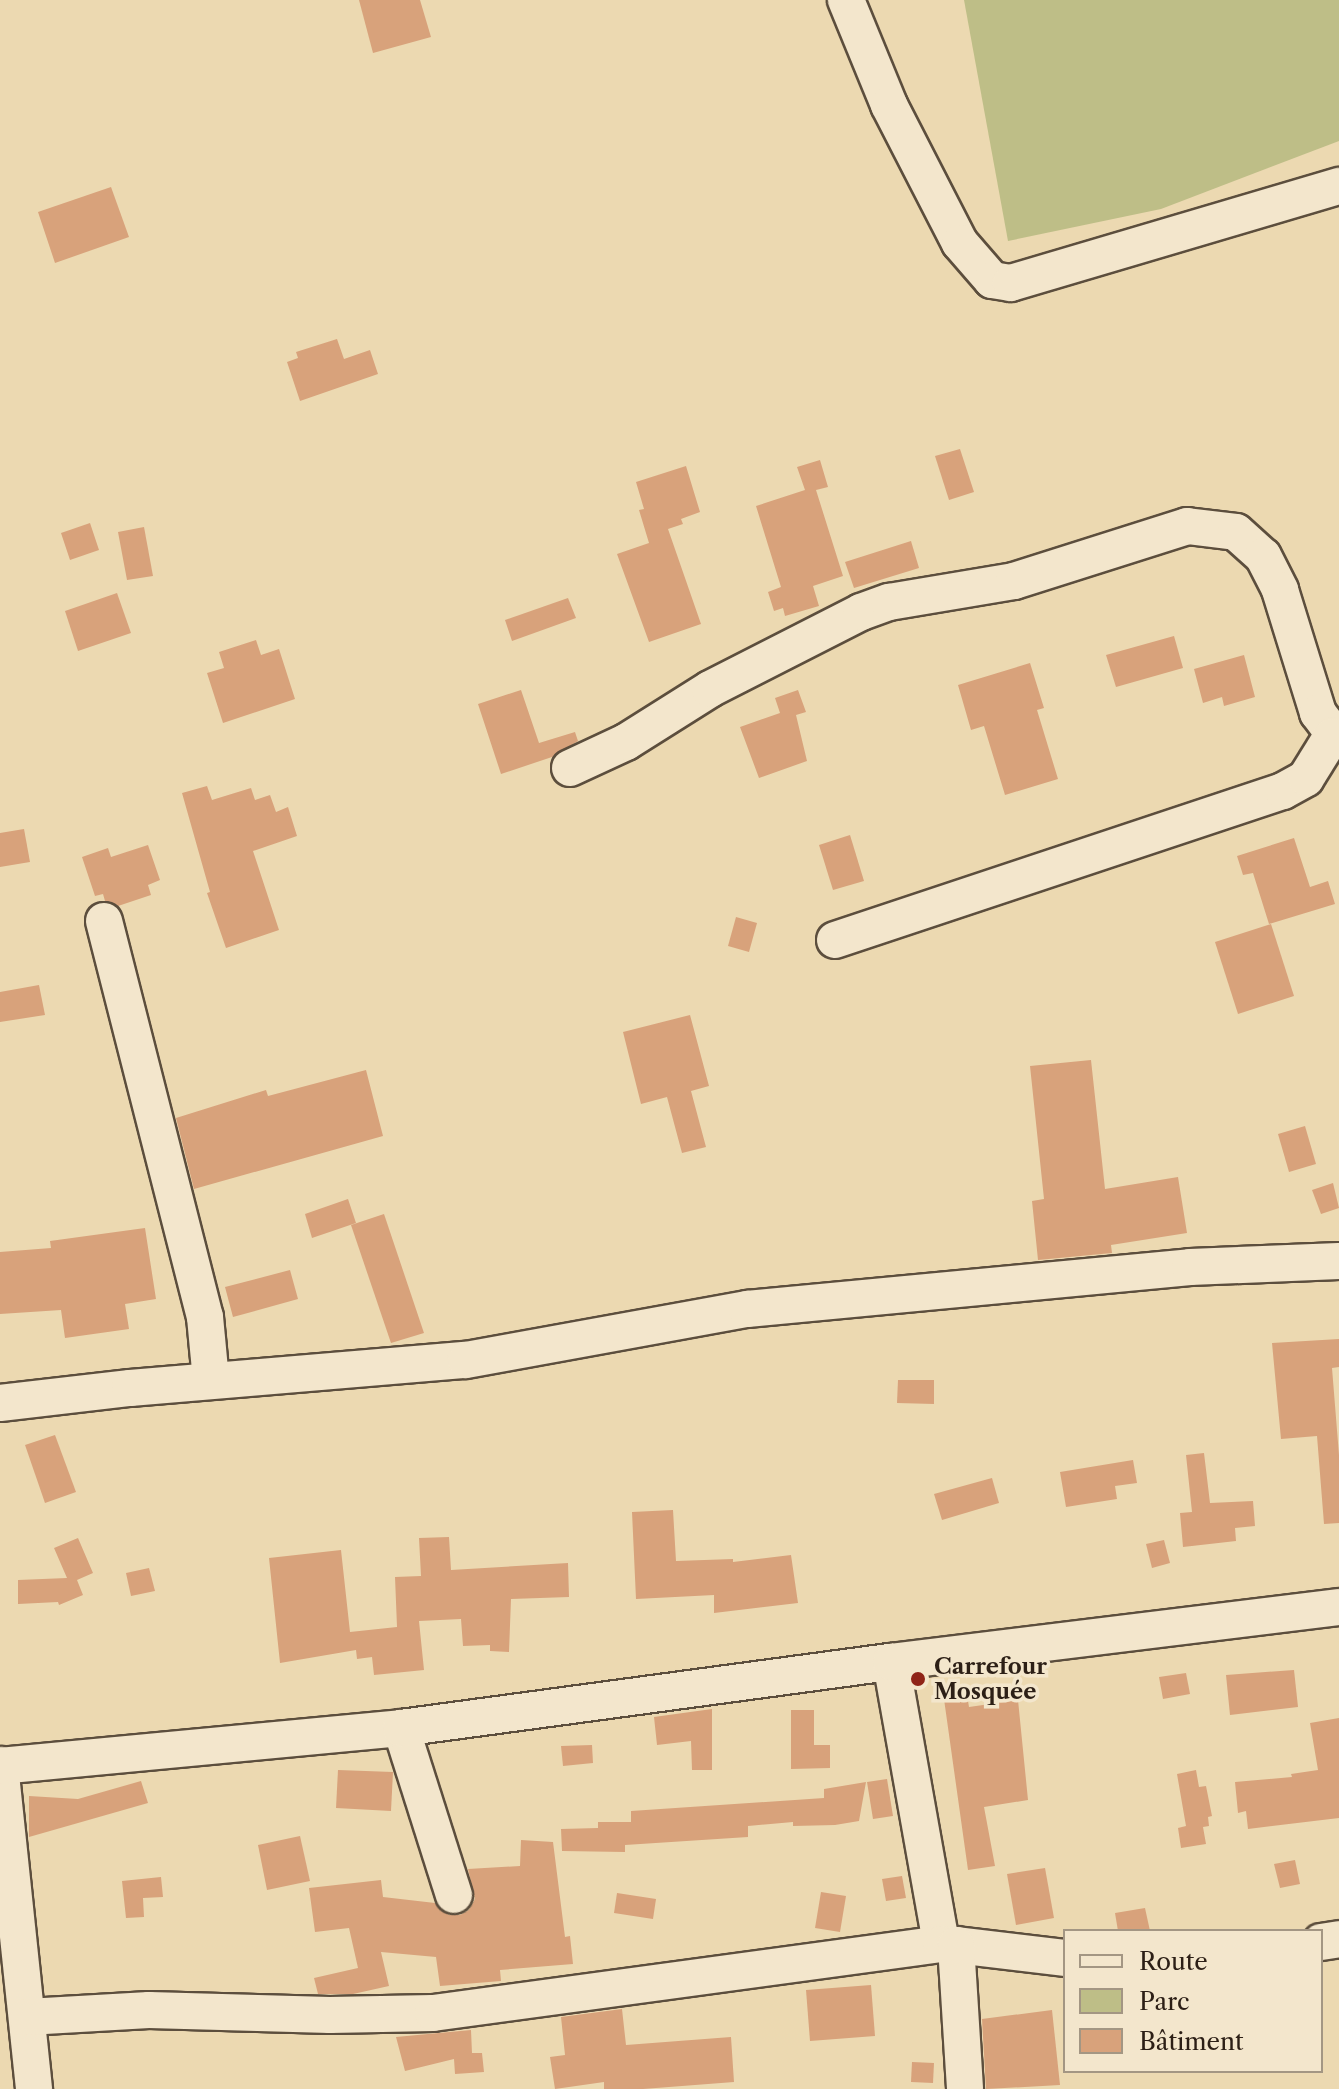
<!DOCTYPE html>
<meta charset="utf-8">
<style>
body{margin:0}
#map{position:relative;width:1339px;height:2089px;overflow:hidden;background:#ecd9b1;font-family:"Libre Caslon Text",serif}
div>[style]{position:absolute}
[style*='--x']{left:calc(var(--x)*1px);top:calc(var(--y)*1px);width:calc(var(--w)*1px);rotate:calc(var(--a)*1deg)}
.green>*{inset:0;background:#bebe87}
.building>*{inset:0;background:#d8a27b}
.roads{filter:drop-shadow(2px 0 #5c4e3d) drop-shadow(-2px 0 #5c4e3d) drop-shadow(0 2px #5c4e3d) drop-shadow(0 -2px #5c4e3d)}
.minor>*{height:36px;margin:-18px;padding:0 18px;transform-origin:18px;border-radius:18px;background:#f3e6cc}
.dots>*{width:22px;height:22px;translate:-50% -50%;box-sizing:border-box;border:4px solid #f3e6cc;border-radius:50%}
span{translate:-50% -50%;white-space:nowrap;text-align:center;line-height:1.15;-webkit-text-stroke:7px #f3e6cc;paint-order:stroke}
.poi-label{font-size:22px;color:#2c1f16;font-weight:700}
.left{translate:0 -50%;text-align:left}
.legend{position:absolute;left:1063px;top:1929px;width:260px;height:144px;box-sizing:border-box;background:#f3e6cc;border:2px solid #a39683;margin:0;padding:10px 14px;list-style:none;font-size:24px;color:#2c1f16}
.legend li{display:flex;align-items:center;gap:16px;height:40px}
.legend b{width:40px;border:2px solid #a39683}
</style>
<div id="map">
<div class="green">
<i style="clip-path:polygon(964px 0,1339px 0,1339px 141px,1161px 209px,1008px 241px)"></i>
</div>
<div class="building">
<i style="clip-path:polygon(359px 0,420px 0,431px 37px,373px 53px)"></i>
<i style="clip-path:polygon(111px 187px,129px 237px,55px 263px,38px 212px)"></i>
<i style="clip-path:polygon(337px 339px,344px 359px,370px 350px,378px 374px,300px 401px,287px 362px,298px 358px,296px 352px)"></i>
<i style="clip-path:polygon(960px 449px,974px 492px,949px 500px,935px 456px)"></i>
<i style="clip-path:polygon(820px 460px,828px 487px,816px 490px,843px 576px,813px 586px,819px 606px,785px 616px,783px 608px,774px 611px,768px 592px,781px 587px,756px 506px,805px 490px,797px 467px)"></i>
<i style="clip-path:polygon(686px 466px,700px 512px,681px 519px,683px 524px,668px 529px,701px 624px,649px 642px,617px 554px,649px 543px,639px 510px,644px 509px,636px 482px)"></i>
<i style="clip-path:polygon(90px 523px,99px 550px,70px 560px,61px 533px)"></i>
<i style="clip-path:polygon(144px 527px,153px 576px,127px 580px,118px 532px)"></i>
<i style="clip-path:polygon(911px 541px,919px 568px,854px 588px,845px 562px)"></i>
<i style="clip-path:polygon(117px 593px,131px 633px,78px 651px,65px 611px)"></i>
<i style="clip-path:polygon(568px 598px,576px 618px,512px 641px,505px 620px)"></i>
<i style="clip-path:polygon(1174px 636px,1183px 668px,1116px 687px,1106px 655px)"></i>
<i style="clip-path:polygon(256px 640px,261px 655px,279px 649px,295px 699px,223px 723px,207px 673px,224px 668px,219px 652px)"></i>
<i style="clip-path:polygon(1244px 655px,1255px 697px,1224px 706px,1222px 697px,1203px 703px,1194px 669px)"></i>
<i style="clip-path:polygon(1030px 663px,1044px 708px,1037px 710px,1058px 779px,1005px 795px,984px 726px,971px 730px,958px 685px)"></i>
<i style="clip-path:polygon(521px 690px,539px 743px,575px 732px,578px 741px,552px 757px,501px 774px,478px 704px)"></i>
<i style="clip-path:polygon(798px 690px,806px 712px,796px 715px,807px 761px,759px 778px,740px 727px,780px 713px,775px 698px)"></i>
<i style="clip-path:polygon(207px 786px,212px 800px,251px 788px,255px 800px,270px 795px,276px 812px,288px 807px,297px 836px,253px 851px,279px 930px,226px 948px,207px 893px,210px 892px,182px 793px)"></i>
<i style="clip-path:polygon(24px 829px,30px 862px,0 867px,0 833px)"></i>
<i style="clip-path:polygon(850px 835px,864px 881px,833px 890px,819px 845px)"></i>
<i style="clip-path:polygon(1294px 838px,1310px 887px,1328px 881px,1335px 904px,1269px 924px,1253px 873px,1243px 875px,1237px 856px)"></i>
<i style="clip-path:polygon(148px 845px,160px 880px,148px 885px,151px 895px,118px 906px,105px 901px,103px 894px,95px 896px,82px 857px,108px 848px,111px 857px)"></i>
<i style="clip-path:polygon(736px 917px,757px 923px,749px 952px,728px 946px)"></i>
<i style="clip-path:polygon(1271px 924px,1294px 996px,1238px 1014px,1215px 942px)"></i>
<i style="clip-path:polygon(39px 985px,45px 1015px,0 1022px,0 992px)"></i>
<i style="clip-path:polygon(690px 1015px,709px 1086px,691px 1091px,706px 1147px,682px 1153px,667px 1097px,641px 1104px,623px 1032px)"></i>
<i style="clip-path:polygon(1091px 1060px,1105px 1189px,1178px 1177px,1187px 1233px,1111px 1245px,1112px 1253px,1038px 1260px,1032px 1201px,1044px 1199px,1030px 1066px)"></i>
<i style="clip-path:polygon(366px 1070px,383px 1136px,194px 1189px,176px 1118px,266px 1090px,268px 1096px)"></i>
<i style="clip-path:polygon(1305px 1126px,1316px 1164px,1289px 1172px,1278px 1134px)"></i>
<i style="clip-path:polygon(1333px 1183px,1339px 1208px,1321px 1214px,1312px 1190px)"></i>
<i style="clip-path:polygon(348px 1199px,356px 1223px,312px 1238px,305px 1214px)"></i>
<i style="clip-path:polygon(384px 1214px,424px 1333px,391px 1343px,351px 1225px)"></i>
<i style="clip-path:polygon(145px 1228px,156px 1299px,125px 1304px,129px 1329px,65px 1338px,61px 1310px,0 1314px,0 1252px,51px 1248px,50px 1241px)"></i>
<i style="clip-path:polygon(290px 1270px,298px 1299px,233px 1317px,225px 1287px)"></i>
<i style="clip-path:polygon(1339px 1339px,1339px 1367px,1332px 1368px,1339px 1455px,1339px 1523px,1324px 1524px,1317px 1436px,1281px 1439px,1272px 1343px)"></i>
<i style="clip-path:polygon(898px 1380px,934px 1380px,934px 1404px,897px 1403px)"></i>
<i style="clip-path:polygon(55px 1435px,76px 1492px,45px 1503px,25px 1445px)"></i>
<i style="clip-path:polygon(1204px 1453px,1210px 1503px,1253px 1501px,1255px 1526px,1235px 1528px,1236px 1541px,1183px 1547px,1180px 1513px,1192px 1512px,1186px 1455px)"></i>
<i style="clip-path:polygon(1133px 1460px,1137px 1483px,1115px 1486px,1117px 1499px,1066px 1507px,1060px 1472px)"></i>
<i style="clip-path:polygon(992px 1478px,999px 1503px,942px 1520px,934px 1494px)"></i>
<i style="clip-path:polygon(673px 1510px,676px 1561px,733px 1559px,733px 1562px,791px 1555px,798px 1603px,714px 1613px,714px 1595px,636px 1599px,632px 1512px)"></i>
<i style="clip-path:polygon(449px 1537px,451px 1570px,568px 1563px,569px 1597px,511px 1599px,509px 1652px,490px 1651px,490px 1645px,463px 1646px,461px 1619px,419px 1621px,424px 1670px,374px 1675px,372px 1657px,357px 1659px,356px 1650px,280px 1663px,269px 1558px,341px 1550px,350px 1632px,397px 1627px,395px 1577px,421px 1576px,419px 1538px)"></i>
<i style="clip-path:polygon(78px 1538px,93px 1573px,77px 1580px,83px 1595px,59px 1605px,58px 1602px,18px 1604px,18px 1580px,67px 1578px,54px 1548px)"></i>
<i style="clip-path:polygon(1164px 1540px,1170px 1563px,1152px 1568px,1146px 1544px)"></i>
<i style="clip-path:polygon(149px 1568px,155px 1591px,131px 1596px,126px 1573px)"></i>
<i style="clip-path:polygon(1294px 1670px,1298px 1707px,1230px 1715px,1226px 1675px)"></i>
<i style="clip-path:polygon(1186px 1673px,1190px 1694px,1163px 1699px,1159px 1677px)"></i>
<i style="clip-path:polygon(966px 1689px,969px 1707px,1018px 1700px,1028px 1800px,984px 1807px,995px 1866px,968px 1870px,943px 1692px)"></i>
<i style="clip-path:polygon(712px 1709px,712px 1770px,692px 1770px,691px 1741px,657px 1745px,654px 1717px)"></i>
<i style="clip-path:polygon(791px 1710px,814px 1710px,814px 1745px,830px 1745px,830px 1768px,791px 1769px)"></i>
<i style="clip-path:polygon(1339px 1718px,1339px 1818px,1248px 1829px,1246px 1811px,1238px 1813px,1235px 1782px,1292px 1777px,1291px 1774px,1318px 1770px,1310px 1723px)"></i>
<i style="clip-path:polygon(592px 1745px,593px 1763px,563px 1766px,561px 1746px)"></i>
<i style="clip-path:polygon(338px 1770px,393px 1772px,391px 1811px,336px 1808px)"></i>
<i style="clip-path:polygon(1196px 1770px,1199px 1787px,1206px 1786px,1212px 1816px,1208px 1817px,1209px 1826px,1203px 1827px,1206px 1844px,1181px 1848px,1178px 1828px,1186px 1826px,1177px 1774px)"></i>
<i style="clip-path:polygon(887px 1779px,893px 1816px,873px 1819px,867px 1782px)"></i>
<i style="clip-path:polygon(141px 1781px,148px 1803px,29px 1837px,29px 1796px,78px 1799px)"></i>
<i style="clip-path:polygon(866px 1782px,859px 1821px,835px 1825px,793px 1826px,793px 1822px,748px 1826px,748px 1837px,625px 1845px,625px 1852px,562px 1851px,561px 1829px,598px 1828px,598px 1822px,631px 1822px,631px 1811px,824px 1798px,824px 1789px)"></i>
<i style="clip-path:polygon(300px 1836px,310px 1881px,267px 1890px,258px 1845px)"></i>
<i style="clip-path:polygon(521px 1840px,553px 1842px,565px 1937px,570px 1936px,573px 1964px,500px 1970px,501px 1981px,440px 1986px,436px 1957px,381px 1952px,389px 1986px,353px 1994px,318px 1994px,314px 1978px,358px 1968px,349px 1928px,315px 1932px,309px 1888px,381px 1880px,383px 1897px,435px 1903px,449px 1915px,460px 1915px,469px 1910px,475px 1899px,468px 1869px,520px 1866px)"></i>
<i style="clip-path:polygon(1295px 1860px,1300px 1884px,1280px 1888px,1274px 1864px)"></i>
<i style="clip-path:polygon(1045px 1868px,1054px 1918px,1016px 1925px,1007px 1874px)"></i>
<i style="clip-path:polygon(902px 1876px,906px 1898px,886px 1901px,882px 1879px)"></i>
<i style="clip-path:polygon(161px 1877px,163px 1897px,143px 1898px,144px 1917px,126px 1918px,122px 1881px)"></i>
<i style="clip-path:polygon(821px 1892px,846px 1896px,840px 1932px,815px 1928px)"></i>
<i style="clip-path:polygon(617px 1893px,656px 1899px,653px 1919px,614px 1913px)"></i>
<i style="clip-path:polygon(1145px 1908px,1150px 1931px,1118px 1931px,1115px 1913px)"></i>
<i style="clip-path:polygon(871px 1985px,875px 2036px,810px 2041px,806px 1990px)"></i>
<i style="clip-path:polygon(622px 2009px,626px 2045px,731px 2037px,734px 2082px,643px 2089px,604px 2089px,604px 2082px,555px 2089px,550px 2057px,565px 2055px,561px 2017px)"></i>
<i style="clip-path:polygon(1052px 2010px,1060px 2085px,986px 2089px,982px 2019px)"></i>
<i style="clip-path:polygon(471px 2030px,472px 2053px,482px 2053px,484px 2072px,455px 2074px,454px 2059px,405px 2071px,396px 2037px)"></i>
<i style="clip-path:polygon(912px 2062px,934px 2063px,933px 2083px,911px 2082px)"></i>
</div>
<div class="roads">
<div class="minor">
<i style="--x:846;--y:0;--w:113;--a:67.7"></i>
<i style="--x:889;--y:105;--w:155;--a:62.8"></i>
<i style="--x:960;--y:243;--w:49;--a:49.1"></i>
<i style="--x:992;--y:280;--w:19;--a:9"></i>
<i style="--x:1011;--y:283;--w:342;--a:-16.5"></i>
<i style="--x:570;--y:768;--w:62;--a:-24.9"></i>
<i style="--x:626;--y:742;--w:99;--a:-32.2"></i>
<i style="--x:710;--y:689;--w:169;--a:-27"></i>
<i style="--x:861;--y:612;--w:30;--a:-20"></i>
<i style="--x:889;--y:602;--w:127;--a:-9.5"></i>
<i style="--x:1014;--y:581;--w:182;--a:-17.6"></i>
<i style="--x:1187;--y:526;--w:49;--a:7"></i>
<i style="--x:1236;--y:532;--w:36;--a:42"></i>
<i style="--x:1263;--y:556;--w:38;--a:63"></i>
<i style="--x:1280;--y:590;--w:129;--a:72.8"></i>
<i style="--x:1318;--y:713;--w:35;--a:53"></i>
<i style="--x:104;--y:921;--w:409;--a:75.7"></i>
<i style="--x:205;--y:1317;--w:64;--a:84.6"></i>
<i style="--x:835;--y:940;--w:472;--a:-18.4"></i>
<i style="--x:1283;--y:791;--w:26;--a:-29"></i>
<i style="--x:1306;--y:778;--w:49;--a:-58.2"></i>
<i style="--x:0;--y:1403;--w:131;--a:-6.6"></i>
<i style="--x:130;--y:1388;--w:337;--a:-4.8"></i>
<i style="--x:466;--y:1360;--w:286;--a:-10.3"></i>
<i style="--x:747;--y:1309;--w:445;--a:-5.4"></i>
<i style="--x:1190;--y:1267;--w:149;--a:-2.3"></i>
<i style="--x:891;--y:1662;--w:286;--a:79.9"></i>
<i style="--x:401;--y:1728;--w:175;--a:72.4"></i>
<i style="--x:0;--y:1765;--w:326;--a:84"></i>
<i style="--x:0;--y:1766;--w:403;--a:-5.4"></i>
<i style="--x:401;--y:1728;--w:494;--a:-7.7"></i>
<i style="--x:891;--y:1662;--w:451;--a:-7"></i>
<i style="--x:1321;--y:1942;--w:18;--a:-9"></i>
<i style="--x:956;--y:1945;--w:110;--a:6.8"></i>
<i style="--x:27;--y:2017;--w:122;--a:-3.3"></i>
<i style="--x:149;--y:2010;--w:181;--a:1.6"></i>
<i style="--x:330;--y:2015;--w:103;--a:-1.1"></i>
<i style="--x:433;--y:2013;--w:513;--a:-7.73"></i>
<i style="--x:941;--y:1944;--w:15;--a:4"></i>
<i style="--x:956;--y:1945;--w:144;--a:86.4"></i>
</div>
</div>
<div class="dots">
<i style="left:918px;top:1679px;background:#8f2418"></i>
</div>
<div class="poi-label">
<span class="left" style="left:934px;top:1679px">Carrefour<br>Mosquée</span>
</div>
<ul class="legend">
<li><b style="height:10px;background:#f3e6cc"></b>Route</li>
<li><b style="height:22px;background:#bebe87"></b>Parc</li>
<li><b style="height:22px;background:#d8a27b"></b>Bâtiment</li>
</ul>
</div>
